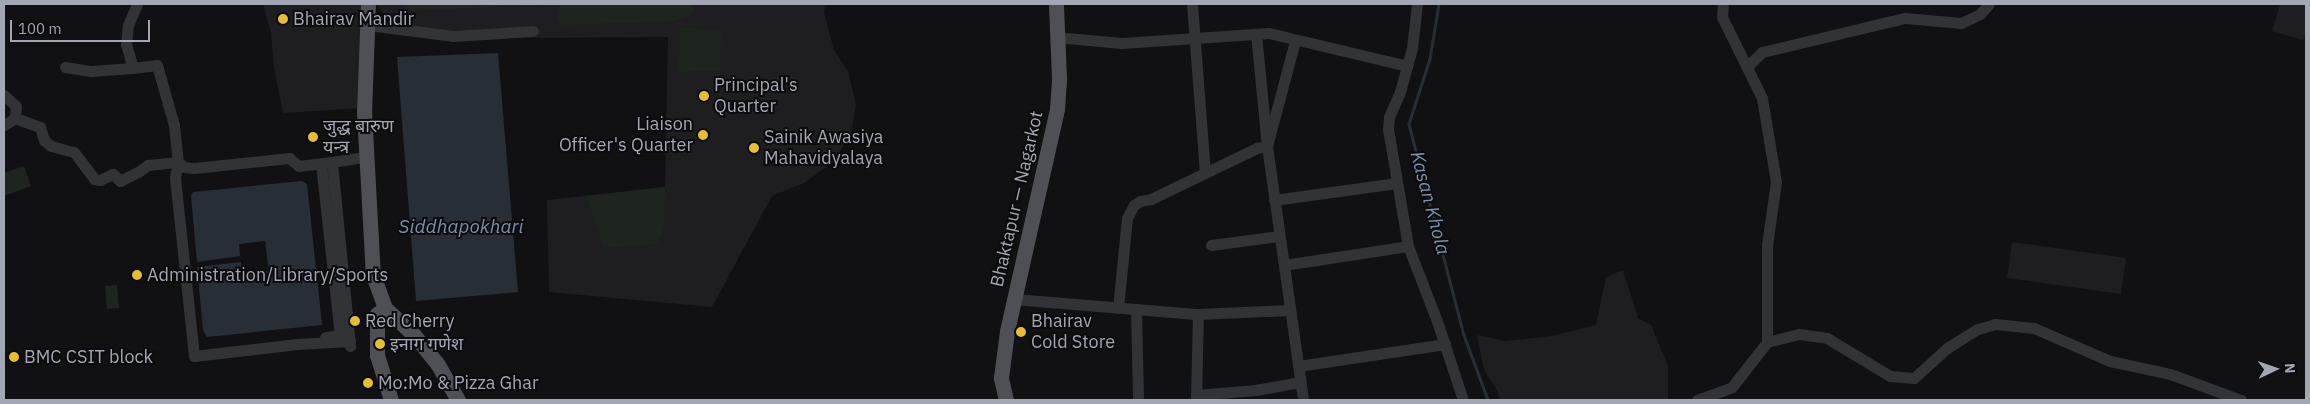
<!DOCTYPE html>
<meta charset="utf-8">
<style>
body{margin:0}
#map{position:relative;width:2310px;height:404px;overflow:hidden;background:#111113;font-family:"IBM Plex Sans","Noto Sans Devanagari",sans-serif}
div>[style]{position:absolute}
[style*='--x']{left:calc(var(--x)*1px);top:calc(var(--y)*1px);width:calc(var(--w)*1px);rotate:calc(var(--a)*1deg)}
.built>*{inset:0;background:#1e1d20}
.green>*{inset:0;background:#1e251f}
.water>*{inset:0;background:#282e36}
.stream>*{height:2.5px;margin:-1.25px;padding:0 1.25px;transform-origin:1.25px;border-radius:1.25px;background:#282e36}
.minor>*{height:11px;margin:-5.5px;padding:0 5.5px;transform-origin:5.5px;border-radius:5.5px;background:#323337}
.major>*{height:15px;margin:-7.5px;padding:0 7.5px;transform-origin:7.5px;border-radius:7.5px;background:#4f4f56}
.dots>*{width:14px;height:14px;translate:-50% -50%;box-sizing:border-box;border:2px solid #0c0c0e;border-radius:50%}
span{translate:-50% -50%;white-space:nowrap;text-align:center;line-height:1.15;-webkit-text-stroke:4px #0c0c0e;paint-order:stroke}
.poi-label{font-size:18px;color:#a3a6b3}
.left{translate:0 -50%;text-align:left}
.right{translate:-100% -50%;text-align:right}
.street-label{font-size:18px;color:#a3a6b3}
.water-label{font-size:19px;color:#7b91ad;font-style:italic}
.frame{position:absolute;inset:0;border:5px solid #a3a6b3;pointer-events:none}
.north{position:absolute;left:2250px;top:344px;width:50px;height:50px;-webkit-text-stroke:4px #0c0c0e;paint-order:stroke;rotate:87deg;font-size:14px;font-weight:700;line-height:20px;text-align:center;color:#a3a6b3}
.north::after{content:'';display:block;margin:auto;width:18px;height:22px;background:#a3a6b3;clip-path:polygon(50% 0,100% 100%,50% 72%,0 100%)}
.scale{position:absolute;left:10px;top:20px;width:140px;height:22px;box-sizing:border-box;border:2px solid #a3a6b3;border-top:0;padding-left:6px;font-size:15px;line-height:18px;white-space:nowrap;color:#a3a6b3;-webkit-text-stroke:4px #0c0c0e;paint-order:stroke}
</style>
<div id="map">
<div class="built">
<i style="clip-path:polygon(263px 4px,362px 4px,363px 108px,283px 113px,274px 68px,271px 33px)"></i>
<i style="clip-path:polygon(377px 4px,825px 4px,824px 13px,834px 50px,848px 71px,856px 104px,851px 134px,833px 162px,804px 183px,772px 196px,712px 307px,549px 292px,547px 200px,665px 187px,668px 37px,535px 38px,533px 26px,437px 32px,403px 30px,384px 16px)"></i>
<i style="clip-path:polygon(2280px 4px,2306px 4px,2306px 30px,2303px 40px,2272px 31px)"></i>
<i style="clip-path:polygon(2012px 242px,2126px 258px,2121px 294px,2007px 278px)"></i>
<i style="clip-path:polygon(1623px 270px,1638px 318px,1651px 325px,1668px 366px,1668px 400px,1499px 400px,1498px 392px,1484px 370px,1477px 335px,1505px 341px,1551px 336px,1596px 325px,1606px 277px)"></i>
</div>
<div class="green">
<i style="clip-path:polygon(400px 4px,693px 4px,694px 11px,691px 16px,674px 21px,564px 25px,560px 24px,557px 17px,559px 6px,539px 5px,409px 11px)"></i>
<i style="clip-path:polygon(680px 27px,721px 30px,720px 70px,679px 72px)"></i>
<i style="clip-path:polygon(24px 166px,31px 186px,4px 196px,4px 173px)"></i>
<i style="clip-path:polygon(665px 187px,664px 227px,661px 237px,656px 244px,604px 248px,586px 196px)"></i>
<i style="clip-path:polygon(117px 285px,119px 308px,107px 309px,105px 286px)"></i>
</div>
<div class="water">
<i style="clip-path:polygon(498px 53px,518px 292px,416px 301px,397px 57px)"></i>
<i style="clip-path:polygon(302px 181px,307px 184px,322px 325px,207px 337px,203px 330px,197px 267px,241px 262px,242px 274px,269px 271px,265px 241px,239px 244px,240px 256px,197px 262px,191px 196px,193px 192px)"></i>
</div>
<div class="stream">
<i style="--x:1439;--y:4;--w:56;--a:99.3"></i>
<i style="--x:1430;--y:59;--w:68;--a:107.9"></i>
<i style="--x:1409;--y:124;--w:218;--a:75.4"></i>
<i style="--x:1464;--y:335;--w:69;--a:69.7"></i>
</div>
<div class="minor">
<i style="--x:137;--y:4;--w:23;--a:113"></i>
<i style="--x:128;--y:25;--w:19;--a:96"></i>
<i style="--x:126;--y:44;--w:25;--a:74"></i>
<i style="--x:133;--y:68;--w:24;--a:-7"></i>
<i style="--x:157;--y:65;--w:62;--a:74.2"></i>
<i style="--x:174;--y:125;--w:37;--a:84"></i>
<i style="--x:178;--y:162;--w:8;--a:40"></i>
<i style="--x:184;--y:167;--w:10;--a:6"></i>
<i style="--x:194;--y:168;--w:96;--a:-6"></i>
<i style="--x:289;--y:158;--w:13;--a:39"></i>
<i style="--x:299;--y:166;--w:33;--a:-7"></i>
<i style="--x:332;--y:162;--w:185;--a:84.4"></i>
<i style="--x:1192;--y:4;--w:169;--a:85.6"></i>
<i style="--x:1417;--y:4;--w:44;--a:96.5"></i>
<i style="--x:1412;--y:48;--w:46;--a:105.3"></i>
<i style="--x:1400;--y:92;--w:27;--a:114"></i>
<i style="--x:1389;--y:117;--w:12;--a:95"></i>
<i style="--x:1388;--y:129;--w:119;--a:80.3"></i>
<i style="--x:1408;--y:246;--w:80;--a:68.9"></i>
<i style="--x:1437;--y:321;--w:83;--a:71.8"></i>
<i style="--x:368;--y:25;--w:86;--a:7.4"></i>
<i style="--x:453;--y:36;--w:80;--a:-3.6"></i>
<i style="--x:1256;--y:34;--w:113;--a:84.4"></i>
<i style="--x:1267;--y:146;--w:257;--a:81.9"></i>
<i style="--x:1056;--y:37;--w:66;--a:5.2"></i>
<i style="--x:1122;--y:43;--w:147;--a:-3.9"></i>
<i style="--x:1269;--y:33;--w:142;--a:13.4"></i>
<i style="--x:1748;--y:66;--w:20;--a:-45"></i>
<i style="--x:1762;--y:52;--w:147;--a:-13.4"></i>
<i style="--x:1905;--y:18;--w:56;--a:5.1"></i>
<i style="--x:1961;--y:23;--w:21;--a:-25"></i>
<i style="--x:1980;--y:14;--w:13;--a:-48"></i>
<i style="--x:65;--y:67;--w:26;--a:9"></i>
<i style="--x:91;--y:71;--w:42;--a:-4.1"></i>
<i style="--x:4;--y:95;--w:16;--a:43"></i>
<i style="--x:16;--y:106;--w:12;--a:95"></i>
<i style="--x:15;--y:118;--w:27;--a:20"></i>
<i style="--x:40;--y:127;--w:14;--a:73"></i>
<i style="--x:44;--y:140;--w:9;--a:41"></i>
<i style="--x:51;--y:146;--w:24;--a:15"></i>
<i style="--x:74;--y:152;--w:34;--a:53"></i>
<i style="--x:94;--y:179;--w:6;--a:9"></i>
<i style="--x:100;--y:180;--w:14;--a:-25"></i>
<i style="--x:113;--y:174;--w:10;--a:45"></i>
<i style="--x:120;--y:181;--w:20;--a:-27"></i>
<i style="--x:138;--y:172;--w:12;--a:-35"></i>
<i style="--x:148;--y:165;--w:30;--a:-6"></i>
<i style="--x:178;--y:162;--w:16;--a:101"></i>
<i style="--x:175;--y:178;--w:179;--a:83.9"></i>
<i style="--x:194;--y:356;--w:104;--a:-6.6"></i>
<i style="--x:297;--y:344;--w:53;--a:-3.2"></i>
<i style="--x:4;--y:125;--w:13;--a:-32"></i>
<i style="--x:332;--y:162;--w:33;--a:-9"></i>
<i style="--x:321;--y:164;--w:172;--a:83.7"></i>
<i style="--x:340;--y:335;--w:15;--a:172"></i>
<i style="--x:1274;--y:200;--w:124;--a:-7.9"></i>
<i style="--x:1211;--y:245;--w:69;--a:-7.5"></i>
<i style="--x:1284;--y:265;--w:125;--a:-8.7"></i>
<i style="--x:1014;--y:299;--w:185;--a:4.7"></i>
<i style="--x:1198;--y:314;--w:92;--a:-2.5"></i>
<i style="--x:1118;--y:308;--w:90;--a:-84.3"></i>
<i style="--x:1127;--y:218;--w:15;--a:-62"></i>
<i style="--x:1134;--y:205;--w:7;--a:-34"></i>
<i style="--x:1140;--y:201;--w:11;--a:-10"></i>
<i style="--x:1151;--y:199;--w:118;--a:-25.7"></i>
<i style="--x:1257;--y:148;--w:10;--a:-11"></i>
<i style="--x:1267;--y:146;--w:109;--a:-75.1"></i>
<i style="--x:1136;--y:309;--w:91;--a:88.7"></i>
<i style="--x:1767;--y:342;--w:33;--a:-14"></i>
<i style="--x:1799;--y:334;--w:28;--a:8"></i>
<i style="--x:1827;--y:338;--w:74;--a:31.1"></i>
<i style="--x:1890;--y:376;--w:24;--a:5"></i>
<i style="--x:1914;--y:378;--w:45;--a:-42.3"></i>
<i style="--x:1947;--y:348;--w:36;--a:-32"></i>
<i style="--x:1978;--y:329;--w:18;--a:-16"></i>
<i style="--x:1995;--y:324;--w:39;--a:6"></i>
<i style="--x:2034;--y:328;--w:83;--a:23.5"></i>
<i style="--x:2110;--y:361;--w:61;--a:12.2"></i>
<i style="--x:2170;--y:374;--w:76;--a:20.1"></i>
<i style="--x:1298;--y:366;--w:149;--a:-8.5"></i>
<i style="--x:1196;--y:395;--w:60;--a:-4.8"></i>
<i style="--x:1256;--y:390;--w:45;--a:-10.3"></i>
<i style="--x:1196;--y:400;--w:86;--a:-88.7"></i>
<i style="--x:1697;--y:400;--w:37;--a:-20"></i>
<i style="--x:1732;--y:387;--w:57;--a:-52.1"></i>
<i style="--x:1767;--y:342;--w:97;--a:-90"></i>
<i style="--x:1767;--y:245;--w:64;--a:-81.9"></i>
<i style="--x:1776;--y:182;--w:85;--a:-99.5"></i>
<i style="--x:1762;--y:98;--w:90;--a:-116.3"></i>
<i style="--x:1722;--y:17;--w:13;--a:-86"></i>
</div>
<div class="major">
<i style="--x:368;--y:4;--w:107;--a:92.1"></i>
<i style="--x:364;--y:111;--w:164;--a:86.9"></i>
<i style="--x:373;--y:275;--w:35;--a:70"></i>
<i style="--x:385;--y:308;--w:40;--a:43"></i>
<i style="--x:414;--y:335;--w:36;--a:51"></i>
<i style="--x:437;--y:363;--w:43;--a:60.4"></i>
<i style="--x:385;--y:308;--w:10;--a:143"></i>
<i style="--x:377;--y:314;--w:41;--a:90"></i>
<i style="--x:377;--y:355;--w:47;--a:72.7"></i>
<i style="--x:1006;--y:400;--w:23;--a:-103"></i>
<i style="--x:1001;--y:378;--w:47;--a:-82.7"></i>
<i style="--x:1007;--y:331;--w:228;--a:-77.3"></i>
<i style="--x:1057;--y:109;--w:32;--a:-86"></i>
<i style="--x:1059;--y:77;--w:73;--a:-92.4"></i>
</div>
<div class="dots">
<i style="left:283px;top:19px;background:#e9bd32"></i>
<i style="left:704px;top:96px;background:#e9bd32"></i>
<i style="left:703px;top:135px;background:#e9bd32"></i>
<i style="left:313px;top:137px;background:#e9bd32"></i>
<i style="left:754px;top:148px;background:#e9bd32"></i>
<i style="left:137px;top:275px;background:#e9bd32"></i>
<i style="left:355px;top:321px;background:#e9bd32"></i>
<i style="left:1021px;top:332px;background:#e9bd32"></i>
<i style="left:380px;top:344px;background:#e9bd32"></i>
<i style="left:14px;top:357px;background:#e9bd32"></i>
<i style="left:368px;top:383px;background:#e9bd32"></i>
</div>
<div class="poi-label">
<span class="left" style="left:293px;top:19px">Bhairav Mandir</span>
<span class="left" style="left:714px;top:96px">Principal's<br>Quarter</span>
<span class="right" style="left:693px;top:135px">Liaison<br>Officer's Quarter</span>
<span class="left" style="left:323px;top:137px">जुद्ध बारुण<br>यन्त्र</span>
<span class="left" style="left:764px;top:148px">Sainik Awasiya<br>Mahavidyalaya</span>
<span class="left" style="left:147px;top:275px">Administration/Library/Sports</span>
<span class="left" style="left:365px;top:321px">Red Cherry</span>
<span class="left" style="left:1031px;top:332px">Bhairav<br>Cold Store</span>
<span class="left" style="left:390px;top:344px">इनाग गणेश</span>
<span class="left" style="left:24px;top:357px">BMC CSIT block</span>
<span class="left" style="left:378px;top:383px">Mo:Mo &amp; Pizza Ghar</span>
</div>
<div class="street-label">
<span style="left:1017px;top:199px;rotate:-77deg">Bhaktapur — Nagarkot</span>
</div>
<div class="water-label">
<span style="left:1430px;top:203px;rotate:75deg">Kasan Khola</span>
<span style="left:461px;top:227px">Siddhapokhari</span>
</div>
<div class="frame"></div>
<div class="north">N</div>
<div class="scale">100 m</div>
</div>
